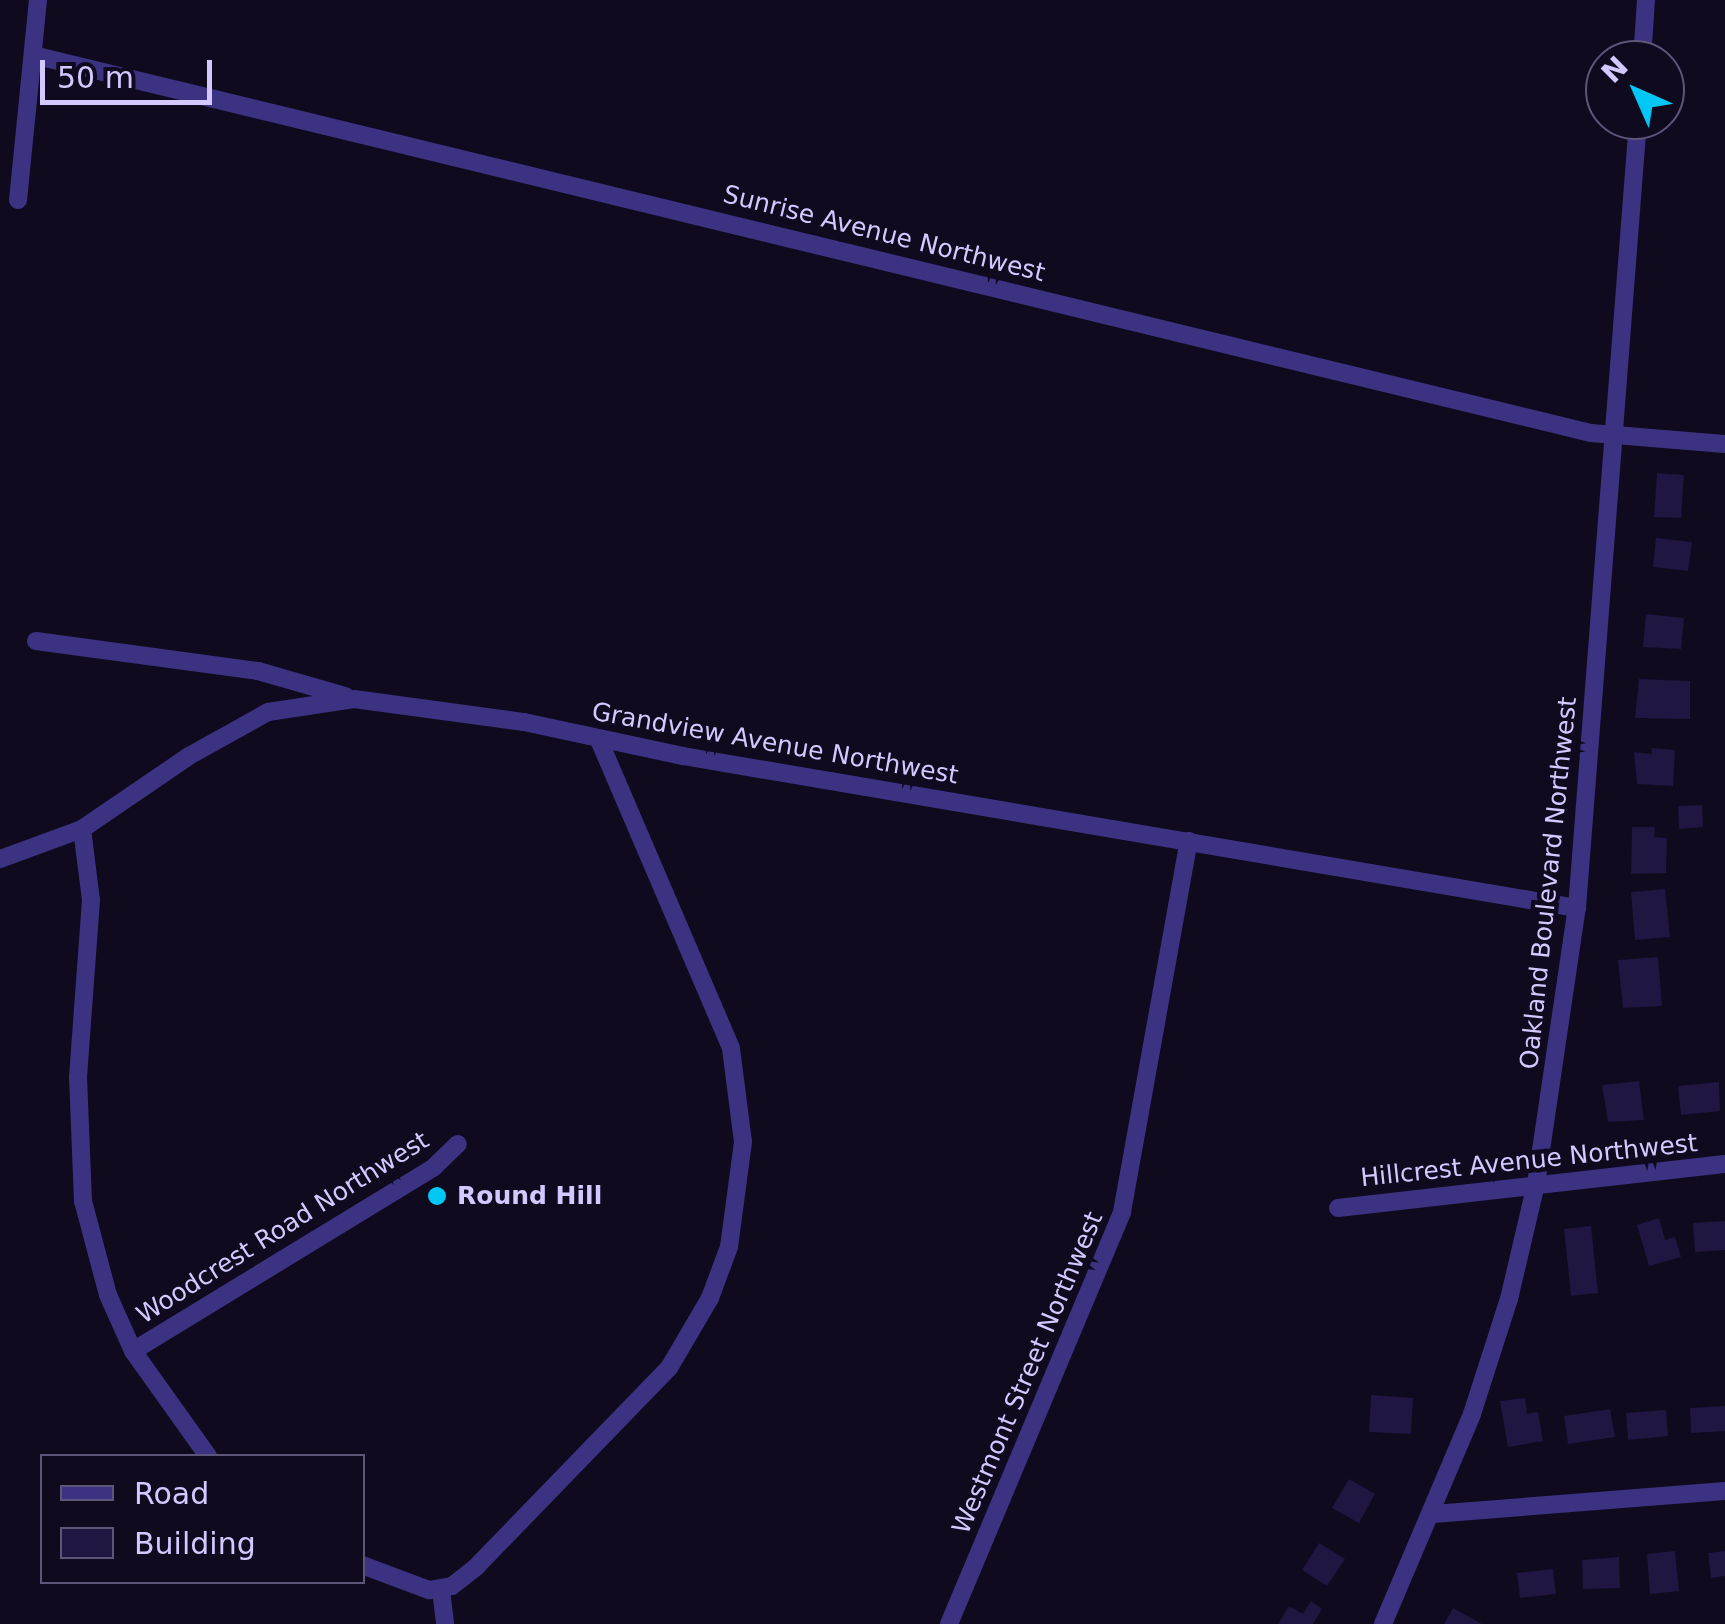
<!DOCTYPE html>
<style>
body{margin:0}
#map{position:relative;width:1725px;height:1624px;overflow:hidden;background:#100a1f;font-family:"DejaVu Sans",sans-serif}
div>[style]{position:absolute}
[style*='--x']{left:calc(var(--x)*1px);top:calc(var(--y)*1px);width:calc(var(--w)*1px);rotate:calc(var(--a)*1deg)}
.building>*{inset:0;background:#211541}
.minor>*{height:18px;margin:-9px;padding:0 9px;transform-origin:9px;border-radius:9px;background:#3b3282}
.dots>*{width:28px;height:28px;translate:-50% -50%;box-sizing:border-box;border:5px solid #100a1f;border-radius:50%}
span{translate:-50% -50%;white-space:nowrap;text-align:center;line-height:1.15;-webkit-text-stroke:9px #100a1f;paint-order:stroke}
.street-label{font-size:25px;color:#d3c8ff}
.poi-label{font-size:25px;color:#d3c8ff;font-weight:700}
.left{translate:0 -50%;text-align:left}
.legend{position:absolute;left:40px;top:1454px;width:325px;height:130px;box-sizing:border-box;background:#100a1f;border:2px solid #5e5679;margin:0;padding:12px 18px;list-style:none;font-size:30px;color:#d3c8ff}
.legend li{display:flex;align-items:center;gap:20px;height:50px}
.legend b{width:50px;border:2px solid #5e5679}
.north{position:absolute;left:1585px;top:40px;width:100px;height:100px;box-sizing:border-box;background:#100a1f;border:2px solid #5e5679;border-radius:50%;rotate:315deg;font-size:28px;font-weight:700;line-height:40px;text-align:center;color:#d3c8ff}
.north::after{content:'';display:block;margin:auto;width:35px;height:45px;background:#00c7f3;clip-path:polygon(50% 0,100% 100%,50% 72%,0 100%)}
.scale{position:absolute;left:40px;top:60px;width:172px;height:45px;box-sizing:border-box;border:5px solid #d3c8ff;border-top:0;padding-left:12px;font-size:30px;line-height:35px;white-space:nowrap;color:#d3c8ff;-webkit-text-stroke:8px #100a1f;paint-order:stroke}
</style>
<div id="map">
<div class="building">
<i style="clip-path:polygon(1657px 473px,1684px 475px,1681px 518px,1654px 517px)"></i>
<i style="clip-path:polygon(1656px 538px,1692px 542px,1688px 571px,1653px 567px)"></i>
<i style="clip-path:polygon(1646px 614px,1684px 618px,1681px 649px,1643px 647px)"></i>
<i style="clip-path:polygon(1639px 679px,1690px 681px,1690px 719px,1635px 718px)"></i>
<i style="clip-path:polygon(1651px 748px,1675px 750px,1673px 786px,1637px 784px,1634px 752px,1652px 754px)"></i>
<i style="clip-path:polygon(1702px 805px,1703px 827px,1679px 829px,1678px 806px)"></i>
<i style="clip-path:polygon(1632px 827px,1655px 827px,1654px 837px,1667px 838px,1666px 873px,1631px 874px)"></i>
<i style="clip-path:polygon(1665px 889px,1670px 937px,1635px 940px,1631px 892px)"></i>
<i style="clip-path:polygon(1658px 957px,1662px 1006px,1623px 1008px,1618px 960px)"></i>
<i style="clip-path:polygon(1639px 1081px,1644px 1120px,1608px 1122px,1602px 1085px)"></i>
<i style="clip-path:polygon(1719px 1082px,1720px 1111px,1681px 1115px,1678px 1086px)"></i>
<i style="clip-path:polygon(1659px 1218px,1665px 1240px,1675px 1237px,1681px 1257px,1649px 1266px,1637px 1225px)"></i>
<i style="clip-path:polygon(1725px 1221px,1725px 1250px,1695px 1252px,1693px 1223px)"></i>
<i style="clip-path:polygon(1591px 1226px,1598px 1293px,1571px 1296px,1564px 1229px)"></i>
<i style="clip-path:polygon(1371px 1395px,1413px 1398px,1411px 1434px,1369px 1432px)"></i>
<i style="clip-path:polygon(1525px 1398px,1527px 1414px,1538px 1412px,1543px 1441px,1508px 1447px,1500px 1401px)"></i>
<i style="clip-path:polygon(1725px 1406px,1725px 1431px,1691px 1433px,1690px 1408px)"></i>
<i style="clip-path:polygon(1610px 1409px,1615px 1437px,1568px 1444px,1564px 1416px)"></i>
<i style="clip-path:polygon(1666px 1410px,1668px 1436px,1628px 1440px,1626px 1413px)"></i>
<i style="clip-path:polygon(1349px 1479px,1375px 1494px,1359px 1523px,1332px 1508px)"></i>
<i style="clip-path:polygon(1319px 1543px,1345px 1559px,1327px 1586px,1302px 1570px)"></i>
<i style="clip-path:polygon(1675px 1551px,1679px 1591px,1650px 1594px,1647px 1554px)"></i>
<i style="clip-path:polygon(1725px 1551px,1725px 1576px,1711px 1578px,1708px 1553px)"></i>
<i style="clip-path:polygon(1619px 1557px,1620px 1588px,1583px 1589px,1582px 1560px)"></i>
<i style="clip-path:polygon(1553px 1569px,1556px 1594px,1520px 1598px,1517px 1573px)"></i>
<i style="clip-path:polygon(1311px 1601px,1322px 1609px,1313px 1624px,1278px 1624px,1289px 1606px,1303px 1614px)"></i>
<i style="clip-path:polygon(1453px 1608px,1482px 1624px,1444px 1624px)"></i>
</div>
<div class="minor">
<i style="--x:33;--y:55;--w:1603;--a:13.64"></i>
<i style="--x:1591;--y:433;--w:134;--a:4.7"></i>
<i style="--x:1642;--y:60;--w:60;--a:-86.2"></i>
<i style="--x:18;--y:200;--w:201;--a:-84.3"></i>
<i style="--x:36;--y:641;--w:224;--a:7.7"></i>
<i style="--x:258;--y:671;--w:91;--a:16"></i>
<i style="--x:82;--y:829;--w:72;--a:82.8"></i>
<i style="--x:91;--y:900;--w:177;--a:94.2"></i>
<i style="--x:78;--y:1077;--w:124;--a:87.7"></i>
<i style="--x:83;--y:1201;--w:97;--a:75.1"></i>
<i style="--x:108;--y:1295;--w:61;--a:65.9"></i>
<i style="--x:133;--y:1351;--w:129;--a:54.5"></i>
<i style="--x:0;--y:859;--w:87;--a:-20.1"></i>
<i style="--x:82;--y:829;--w:130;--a:-34.3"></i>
<i style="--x:189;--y:756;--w:90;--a:-29.1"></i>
<i style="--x:268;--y:712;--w:87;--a:-8.6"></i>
<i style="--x:354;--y:699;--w:172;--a:7.7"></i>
<i style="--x:524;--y:722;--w:163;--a:12.1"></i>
<i style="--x:683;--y:756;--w:907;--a:9.65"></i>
<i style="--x:1338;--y:1208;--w:389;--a:-6.5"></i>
<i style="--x:133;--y:1351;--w:353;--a:-31.4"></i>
<i style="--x:434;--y:1167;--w:33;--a:-44"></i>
<i style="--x:1433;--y:1514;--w:293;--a:-4.5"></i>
<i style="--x:362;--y:1565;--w:72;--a:20.5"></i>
<i style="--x:429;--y:1590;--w:23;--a:-10"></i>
<i style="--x:452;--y:1586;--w:31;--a:-38"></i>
<i style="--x:476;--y:1567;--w:277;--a:-45.9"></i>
<i style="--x:669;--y:1368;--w:81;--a:-59.6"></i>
<i style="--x:710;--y:1298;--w:54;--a:-69.6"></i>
<i style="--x:729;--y:1247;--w:106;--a:-82.4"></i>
<i style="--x:743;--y:1142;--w:95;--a:-97.3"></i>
<i style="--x:731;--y:1048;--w:337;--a:-113.2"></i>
<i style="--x:441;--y:1590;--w:34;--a:83"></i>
<i style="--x:949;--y:1624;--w:447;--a:-67.2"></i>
<i style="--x:1122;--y:1212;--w:377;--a:-79.8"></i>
<i style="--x:1383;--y:1624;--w:228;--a:-67"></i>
<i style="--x:1472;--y:1414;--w:121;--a:-72.2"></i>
<i style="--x:1509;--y:1299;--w:118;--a:-76.8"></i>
<i style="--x:1536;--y:1184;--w:279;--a:-81.6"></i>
<i style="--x:1577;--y:908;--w:790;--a:-85.57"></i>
</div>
<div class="dots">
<i style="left:437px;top:1196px;background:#00c7f3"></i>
</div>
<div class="street-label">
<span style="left:884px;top:234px;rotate:14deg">Sunrise Avenue Northwest</span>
<span style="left:775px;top:744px;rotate:10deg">Grandview Avenue Northwest</span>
<span style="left:1549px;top:883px;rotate:-84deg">Oakland Boulevard Northwest</span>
<span style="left:1529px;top:1161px;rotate:-6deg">Hillcrest Avenue Northwest</span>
<span style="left:283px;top:1228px;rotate:-32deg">Woodcrest Road Northwest</span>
<span style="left:1028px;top:1373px;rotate:-67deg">Westmont Street Northwest</span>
</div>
<div class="poi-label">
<span class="left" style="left:457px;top:1196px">Round Hill</span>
</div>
<ul class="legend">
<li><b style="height:12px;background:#3b3282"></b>Road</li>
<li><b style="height:28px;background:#211541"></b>Building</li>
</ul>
<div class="north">N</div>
<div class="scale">50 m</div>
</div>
